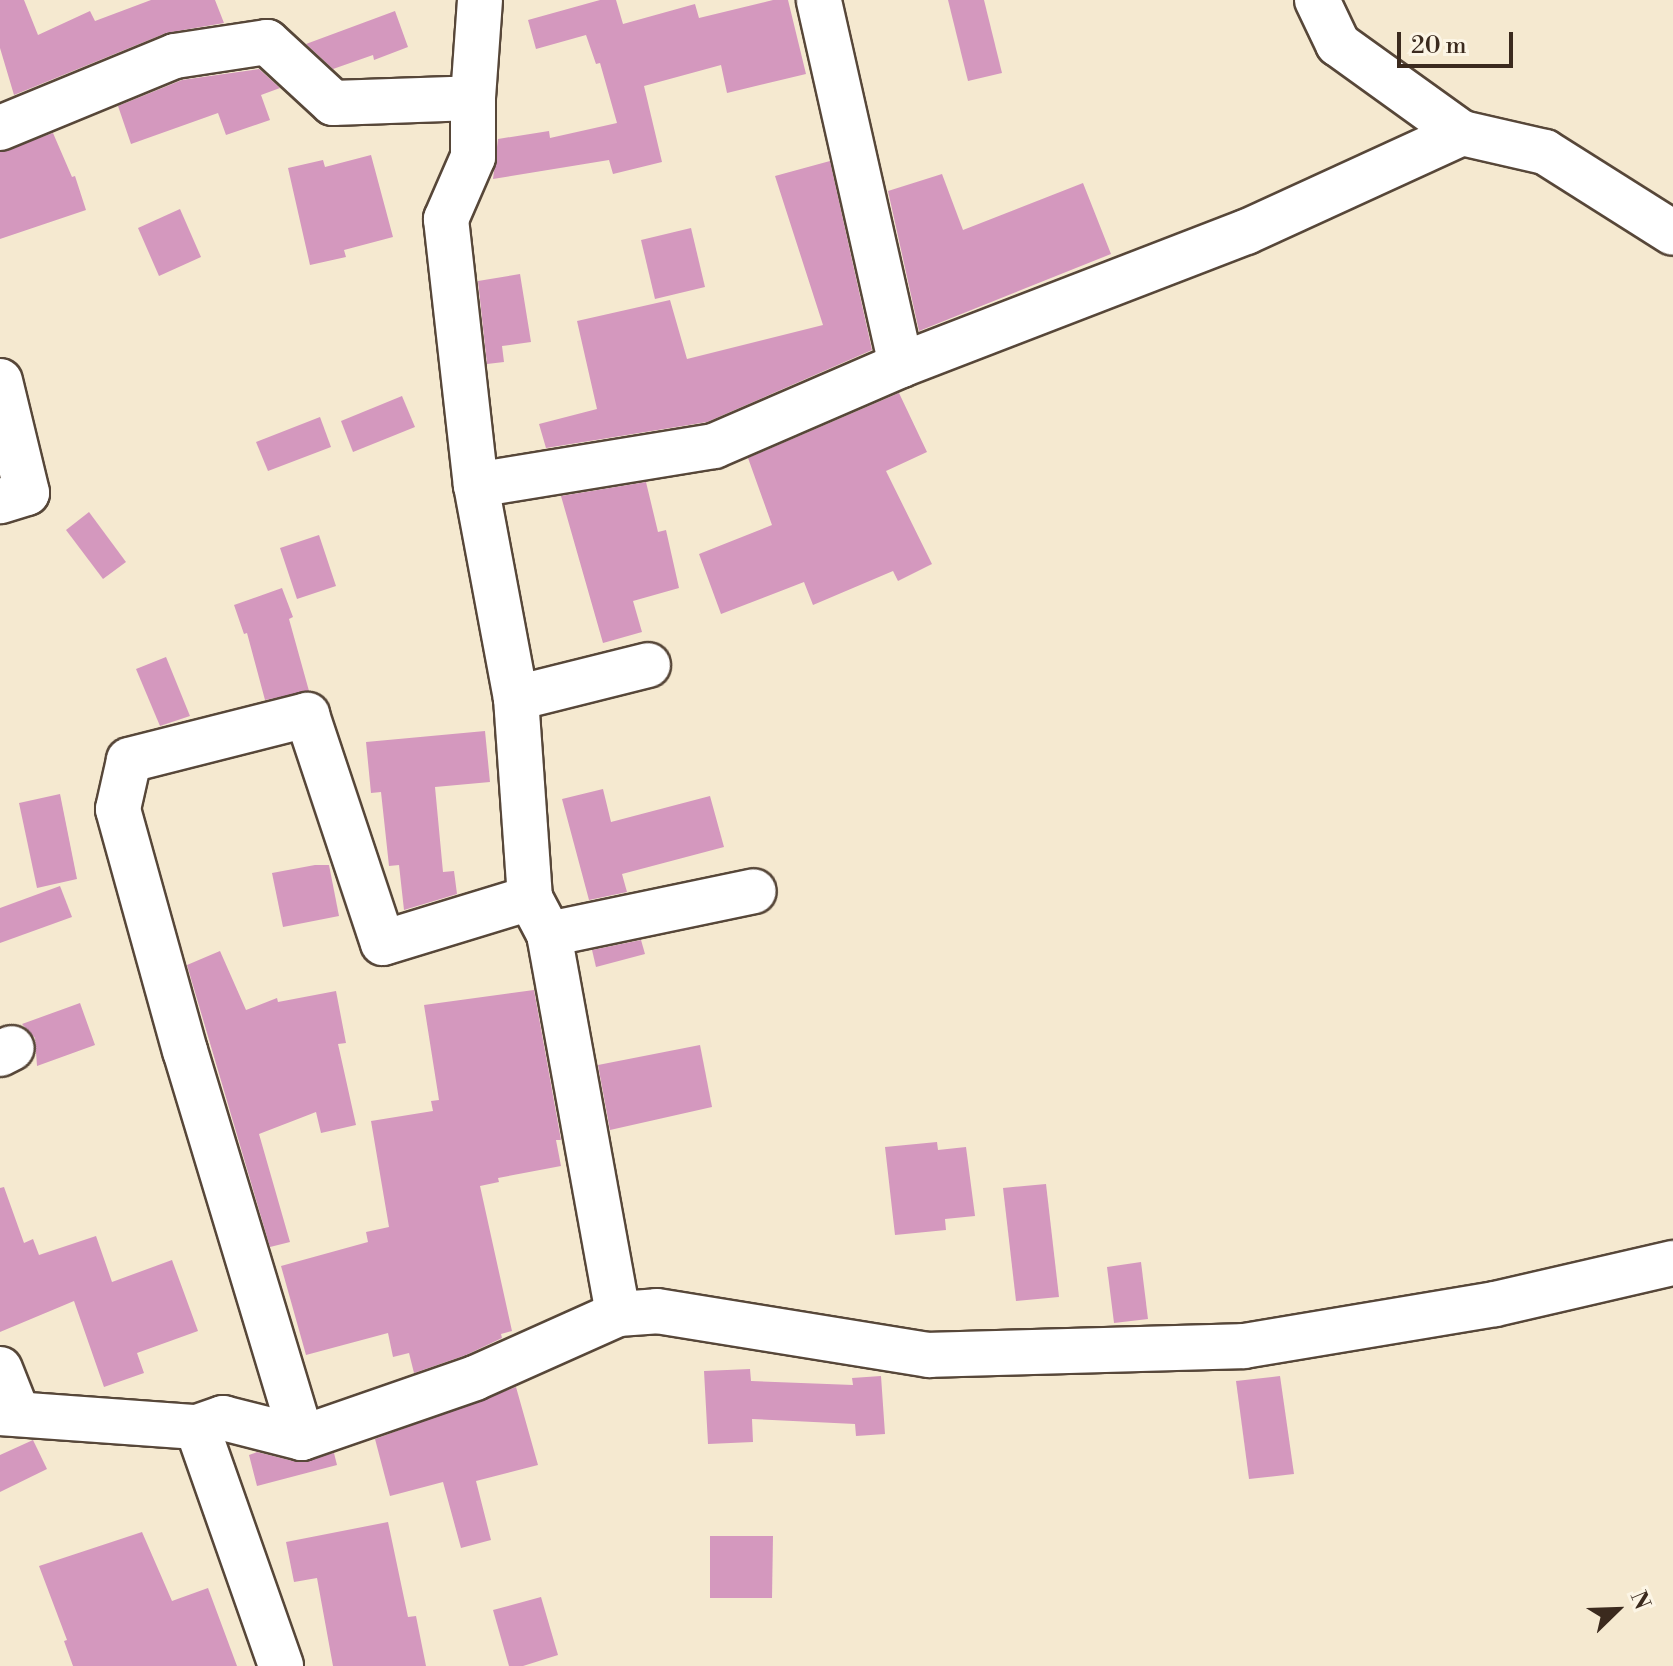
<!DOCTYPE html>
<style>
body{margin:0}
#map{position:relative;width:1673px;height:1666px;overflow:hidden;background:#f5e9d0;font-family:"Libre Bodoni",serif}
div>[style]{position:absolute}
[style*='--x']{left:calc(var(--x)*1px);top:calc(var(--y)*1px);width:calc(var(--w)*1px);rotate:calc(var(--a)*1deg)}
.building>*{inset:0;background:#d498be}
.roads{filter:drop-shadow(2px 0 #574739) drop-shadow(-2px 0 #574739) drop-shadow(0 2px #574739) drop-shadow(0 -2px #574739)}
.minor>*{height:44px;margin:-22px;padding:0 22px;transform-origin:22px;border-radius:22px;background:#fff}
span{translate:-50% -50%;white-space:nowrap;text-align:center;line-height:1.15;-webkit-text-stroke:7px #fcf5e5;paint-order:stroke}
.north{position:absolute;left:1577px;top:1570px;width:80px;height:80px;-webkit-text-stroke:6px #fcf5e5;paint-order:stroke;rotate:67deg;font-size:22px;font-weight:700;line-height:32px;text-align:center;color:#3b2a1e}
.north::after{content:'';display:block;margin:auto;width:28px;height:36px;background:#3b2a1e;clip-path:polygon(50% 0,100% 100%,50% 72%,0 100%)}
.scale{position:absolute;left:1397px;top:32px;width:116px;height:36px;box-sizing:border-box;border:4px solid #3b2a1e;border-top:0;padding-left:10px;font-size:24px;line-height:28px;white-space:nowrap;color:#3b2a1e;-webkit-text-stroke:6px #fcf5e5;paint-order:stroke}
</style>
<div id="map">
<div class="building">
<i style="clip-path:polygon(0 0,24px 0,38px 35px,90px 11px,95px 21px,151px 0,215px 0,224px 23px,166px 33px,14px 95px,0 48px)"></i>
<i style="clip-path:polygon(600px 0,616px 0,623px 24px,695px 4px,699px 18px,773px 0,788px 0,806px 74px,727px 93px,721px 65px,644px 86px,662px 162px,613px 174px,609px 160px,493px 179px,498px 139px,549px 131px,550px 138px,617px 123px,600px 63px,596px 64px,586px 35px,536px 49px,528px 20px)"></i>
<i style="clip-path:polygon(948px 0,984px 0,1002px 73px,968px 81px)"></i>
<i style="clip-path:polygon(395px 11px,408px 47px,374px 60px,373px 55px,333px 69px,306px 44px)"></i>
<i style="clip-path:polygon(259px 69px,280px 88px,261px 95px,270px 120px,226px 135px,218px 113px,131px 144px,118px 106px,182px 80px)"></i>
<i style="clip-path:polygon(53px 133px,72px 177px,75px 176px,86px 210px,0 239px,0 152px)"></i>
<i style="clip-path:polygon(371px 155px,393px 237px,344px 250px,346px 257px,310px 265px,288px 168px,323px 160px,325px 167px)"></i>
<i style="clip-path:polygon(830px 161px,872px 350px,707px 422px,546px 448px,539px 424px,597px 409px,577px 321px,670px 300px,687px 359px,823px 325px,775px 176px)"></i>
<i style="clip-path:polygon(942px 174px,963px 230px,1083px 183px,1111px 254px,919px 331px,888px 191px)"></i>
<i style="clip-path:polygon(180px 209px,201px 257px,159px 276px,138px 228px)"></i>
<i style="clip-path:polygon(691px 228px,705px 287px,655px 299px,641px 240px)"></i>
<i style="clip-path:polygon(520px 274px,531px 342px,502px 346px,504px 362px,487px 364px,478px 281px)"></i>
<i style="clip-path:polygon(899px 393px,927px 452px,886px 471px,932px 564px,898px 581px,893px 571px,813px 605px,804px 582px,721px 614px,699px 554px,772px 525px,748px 458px)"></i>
<i style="clip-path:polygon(402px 396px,415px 427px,353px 452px,341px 421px)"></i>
<i style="clip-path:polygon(320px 417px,331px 447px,268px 471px,256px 442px)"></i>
<i style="clip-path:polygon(646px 482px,658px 532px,666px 530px,679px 588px,633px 601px,642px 632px,603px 643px,561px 496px)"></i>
<i style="clip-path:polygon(89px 512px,126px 562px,103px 579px,66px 530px)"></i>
<i style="clip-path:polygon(319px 535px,336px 586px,297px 599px,280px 548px)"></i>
<i style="clip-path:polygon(282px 588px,293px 617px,289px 619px,309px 691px,265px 700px,247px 633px,244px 634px,234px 605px)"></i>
<i style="clip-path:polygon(166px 657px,190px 716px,160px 726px,136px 669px)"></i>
<i style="clip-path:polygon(485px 731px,490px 782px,435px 787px,443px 872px,454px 871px,457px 894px,404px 910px,399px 865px,389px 866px,381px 792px,371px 793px,366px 742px)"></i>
<i style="clip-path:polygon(603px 789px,611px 822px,710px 796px,724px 847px,622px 874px,627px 892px,589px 900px,562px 799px)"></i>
<i style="clip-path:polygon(60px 794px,77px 879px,37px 888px,19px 803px)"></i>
<i style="clip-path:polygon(315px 865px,329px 865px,339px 916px,283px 927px,272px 873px)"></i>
<i style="clip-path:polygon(60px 886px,72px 917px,0 943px,0 908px)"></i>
<i style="clip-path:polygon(641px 940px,645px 954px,596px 967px,592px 950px)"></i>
<i style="clip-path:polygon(220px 951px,246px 1010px,277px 998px,278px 1002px,336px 991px,346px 1043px,338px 1044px,356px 1125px,321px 1133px,316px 1112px,259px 1134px,290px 1242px,270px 1247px,187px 965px)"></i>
<i style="clip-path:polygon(534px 990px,561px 1140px,556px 1140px,561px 1166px,498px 1178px,499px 1182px,480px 1186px,512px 1331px,501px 1334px,502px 1338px,466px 1355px,414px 1373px,409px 1353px,393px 1357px,388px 1333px,306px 1355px,281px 1266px,368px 1242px,366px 1232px,389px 1227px,371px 1121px,433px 1111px,431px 1101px,439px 1100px,424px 1005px)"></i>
<i style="clip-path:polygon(80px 1003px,95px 1045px,37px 1066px,35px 1038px,22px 1024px)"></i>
<i style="clip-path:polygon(700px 1045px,712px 1107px,610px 1130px,598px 1065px)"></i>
<i style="clip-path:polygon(937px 1142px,938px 1150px,966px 1147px,975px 1216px,945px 1219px,946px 1230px,895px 1235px,885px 1147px)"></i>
<i style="clip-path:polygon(1046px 1184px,1059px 1297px,1016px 1301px,1003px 1188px)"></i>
<i style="clip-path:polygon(4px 1187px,24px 1243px,33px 1239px,39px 1255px,96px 1236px,112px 1282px,172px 1260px,198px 1331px,137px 1353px,144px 1373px,104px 1387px,74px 1301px,0 1332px,0 1188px)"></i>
<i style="clip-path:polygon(1141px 1262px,1148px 1319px,1114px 1323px,1107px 1267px)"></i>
<i style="clip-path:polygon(750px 1369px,751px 1381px,853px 1385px,852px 1378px,881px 1376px,885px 1434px,856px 1436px,855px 1424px,752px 1419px,753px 1442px,708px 1444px,704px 1371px)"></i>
<i style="clip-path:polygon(1280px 1376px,1294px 1474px,1249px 1479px,1236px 1381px)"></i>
<i style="clip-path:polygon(516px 1387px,538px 1465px,476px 1481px,491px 1540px,461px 1548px,443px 1482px,390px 1496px,375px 1439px)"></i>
<i style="clip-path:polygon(33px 1440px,47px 1469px,0 1492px,0 1455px)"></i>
<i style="clip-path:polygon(257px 1452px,297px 1462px,334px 1453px,337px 1465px,257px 1486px,249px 1455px)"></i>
<i style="clip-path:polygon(388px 1522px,408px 1617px,416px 1616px,426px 1666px,333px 1666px,317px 1578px,294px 1582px,286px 1542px)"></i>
<i style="clip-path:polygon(142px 1532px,172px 1601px,208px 1588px,237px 1666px,73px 1666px,64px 1641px,67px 1640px,39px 1566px)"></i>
<i style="clip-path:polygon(710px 1536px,773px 1536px,772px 1598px,710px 1598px)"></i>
<i style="clip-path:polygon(541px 1597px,558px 1655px,523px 1666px,509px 1666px,493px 1610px)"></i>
</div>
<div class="roads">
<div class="minor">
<i style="--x:480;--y:0;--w:98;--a:94.1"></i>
<i style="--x:473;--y:98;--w:59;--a:90"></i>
<i style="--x:473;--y:157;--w:68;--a:113.5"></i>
<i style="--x:446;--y:219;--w:268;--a:83.6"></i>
<i style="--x:476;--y:485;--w:217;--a:79.4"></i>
<i style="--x:516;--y:698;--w:200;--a:86"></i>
<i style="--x:1317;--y:0;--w:49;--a:64.5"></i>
<i style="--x:1338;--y:44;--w:153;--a:35.7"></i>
<i style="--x:1462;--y:133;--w:85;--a:12.9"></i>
<i style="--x:1545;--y:152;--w:151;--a:32.3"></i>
<i style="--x:0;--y:128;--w:189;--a:-22.4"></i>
<i style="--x:175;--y:56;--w:93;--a:-8.7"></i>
<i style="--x:267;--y:42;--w:90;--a:42.7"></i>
<i style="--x:333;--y:103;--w:140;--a:-2"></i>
<i style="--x:901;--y:365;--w:370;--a:-21.1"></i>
<i style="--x:1246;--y:232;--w:238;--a:-24.6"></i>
<i style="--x:0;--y:381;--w:115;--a:76.4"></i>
<i style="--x:27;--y:493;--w:28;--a:163"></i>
<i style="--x:476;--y:485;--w:241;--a:-9.3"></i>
<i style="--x:714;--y:446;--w:204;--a:-23.4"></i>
<i style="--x:901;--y:365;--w:374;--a:-102.7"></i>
<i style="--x:516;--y:698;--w:136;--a:-14"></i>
<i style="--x:549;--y:934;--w:209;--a:-11.8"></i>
<i style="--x:0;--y:1054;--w:13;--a:-27"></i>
<i style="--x:0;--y:1369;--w:46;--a:68.4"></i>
<i style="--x:0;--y:1413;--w:197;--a:4.1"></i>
<i style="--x:197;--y:1427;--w:28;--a:-19"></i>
<i style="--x:223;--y:1418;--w:81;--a:14.2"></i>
<i style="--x:302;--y:1438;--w:183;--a:-19.1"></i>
<i style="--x:475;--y:1378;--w:157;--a:-24.1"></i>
<i style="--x:618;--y:1314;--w:39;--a:-4"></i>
<i style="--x:657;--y:1311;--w:276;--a:9.2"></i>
<i style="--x:929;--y:1355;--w:315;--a:-1.6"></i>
<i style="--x:1244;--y:1346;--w:254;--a:-9.5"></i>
<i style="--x:1495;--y:1304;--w:183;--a:-13"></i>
<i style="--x:197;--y:1427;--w:253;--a:70.6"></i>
<i style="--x:302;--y:1438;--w:404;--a:-106.8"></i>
<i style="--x:185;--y:1051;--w:251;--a:-105.5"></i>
<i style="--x:118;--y:809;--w:50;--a:-77.3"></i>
<i style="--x:129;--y:760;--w:184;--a:-14.2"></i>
<i style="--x:307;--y:715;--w:240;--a:71.6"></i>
<i style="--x:383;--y:943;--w:154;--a:-17"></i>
<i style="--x:530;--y:898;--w:41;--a:62.2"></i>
<i style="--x:549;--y:934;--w:386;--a:79.7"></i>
</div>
</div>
<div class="north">N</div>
<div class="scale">20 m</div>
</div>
